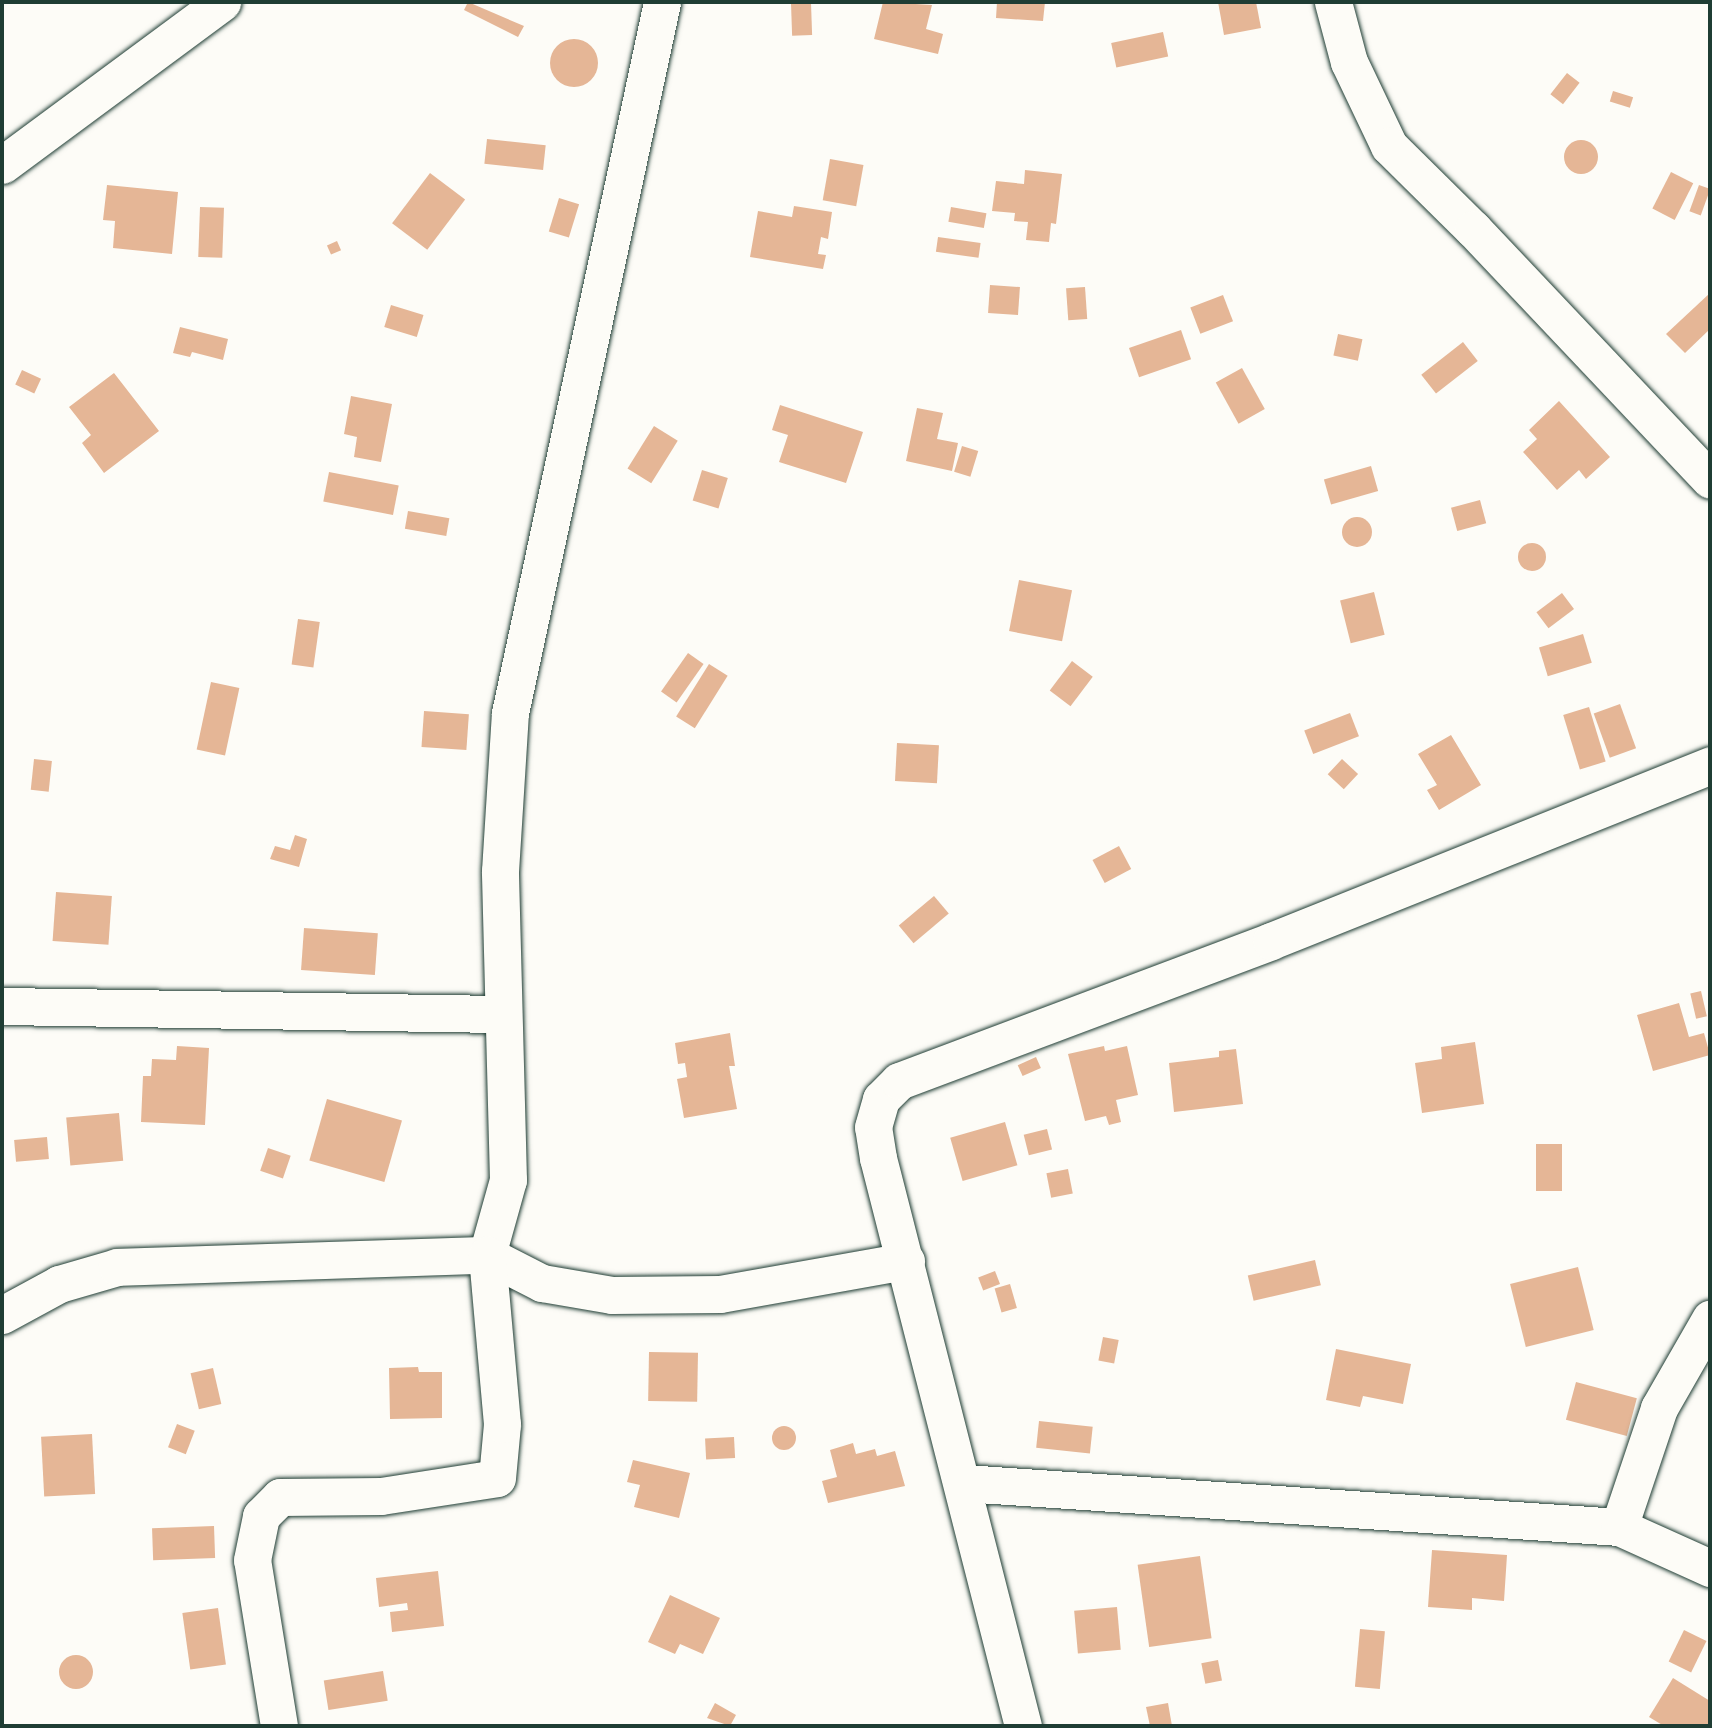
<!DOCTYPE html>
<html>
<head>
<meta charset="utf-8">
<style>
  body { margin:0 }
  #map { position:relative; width:1712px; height:1728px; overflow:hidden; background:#fdfcf7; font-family:Mali,sans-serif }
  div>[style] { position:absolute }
  .building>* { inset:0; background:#e5b696; transform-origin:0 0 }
  .round { border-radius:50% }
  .roads { filter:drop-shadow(0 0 2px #1f3d34) drop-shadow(0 0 2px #1f3d34) }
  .minor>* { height:37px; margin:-18.5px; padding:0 18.5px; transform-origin:18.5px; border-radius:18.5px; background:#fdfcf7 }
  span { translate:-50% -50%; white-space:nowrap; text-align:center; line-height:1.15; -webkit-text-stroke:6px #fdfcf7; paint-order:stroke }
  .frame { position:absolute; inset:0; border:4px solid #1f3d34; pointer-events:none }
</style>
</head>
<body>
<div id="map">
  <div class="building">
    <i style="clip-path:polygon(468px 2px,524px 26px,518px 37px,464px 10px)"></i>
    <i style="clip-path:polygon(883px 2px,932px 5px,926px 29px,943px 34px,938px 54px,874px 39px)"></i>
    <i style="clip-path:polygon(997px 2px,1045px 2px,1043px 21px,996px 18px)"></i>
    <i style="clip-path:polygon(1218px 2px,1256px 2px,1261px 28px,1224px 35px)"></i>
    <i style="left:811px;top:3px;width:32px;height:20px;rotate:88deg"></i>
    <i style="left:1163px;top:32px;width:25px;height:53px;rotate:78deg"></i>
    <i class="round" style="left:550px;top:39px;width:48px;height:48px"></i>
    <i style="left:1567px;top:73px;width:16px;height:27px;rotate:38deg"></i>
    <i style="left:1613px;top:91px;width:21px;height:11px;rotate:17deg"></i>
    <i style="left:487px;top:139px;width:59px;height:25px;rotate:6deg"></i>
    <i class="round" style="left:1564px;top:140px;width:34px;height:34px"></i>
    <i style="left:830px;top:159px;width:34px;height:42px;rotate:10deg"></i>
    <i style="clip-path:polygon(1025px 170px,1062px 174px,1056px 224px,1051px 223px,1049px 242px,1026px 240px,1028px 222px,1014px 221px,1015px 213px,992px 211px,996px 181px,1024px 184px)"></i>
    <i style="left:1671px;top:172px;width:25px;height:41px;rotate:27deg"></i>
    <i style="left:430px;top:173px;width:44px;height:63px;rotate:37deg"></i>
    <i style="clip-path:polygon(107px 185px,178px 192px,172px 254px,113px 248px,115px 221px,103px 220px)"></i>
    <i style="left:1699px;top:185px;width:12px;height:28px;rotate:20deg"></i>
    <i style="left:559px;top:198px;width:21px;height:35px;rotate:17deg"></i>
    <i style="clip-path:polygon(794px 206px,832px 212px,828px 239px,821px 237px,818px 254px,826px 255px,823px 269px,750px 257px,758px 211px,792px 217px)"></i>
    <i style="left:200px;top:207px;width:24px;height:50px;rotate:2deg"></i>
    <i style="left:951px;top:207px;width:36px;height:15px;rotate:10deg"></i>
    <i style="left:938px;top:237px;width:43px;height:15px;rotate:8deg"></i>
    <i style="left:337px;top:241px;width:10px;height:11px;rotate:66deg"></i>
    <i style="left:990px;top:285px;width:30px;height:28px;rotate:4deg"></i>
    <i style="left:1085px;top:287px;width:32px;height:19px;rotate:86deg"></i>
    <i style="clip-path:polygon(1710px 293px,1710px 329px,1685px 353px,1666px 334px)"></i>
    <i style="left:1223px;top:295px;width:28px;height:35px;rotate:69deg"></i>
    <i style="left:391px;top:305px;width:34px;height:23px;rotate:17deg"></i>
    <i style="clip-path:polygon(180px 327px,228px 339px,223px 360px,192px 352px,190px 357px,173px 353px)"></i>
    <i style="left:1181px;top:330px;width:31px;height:55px;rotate:71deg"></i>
    <i style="left:1338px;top:334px;width:25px;height:22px;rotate:12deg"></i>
    <i style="left:1463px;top:342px;width:24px;height:53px;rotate:52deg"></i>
    <i style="left:1242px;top:368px;width:47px;height:30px;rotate:61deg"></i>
    <i style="left:22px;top:370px;width:21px;height:16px;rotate:25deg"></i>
    <i style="clip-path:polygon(114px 373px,159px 431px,104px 473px,82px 443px,91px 435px,69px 407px)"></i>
    <i style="clip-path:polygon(351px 396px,392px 404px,381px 462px,354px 457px,357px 437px,344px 434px)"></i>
    <i style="clip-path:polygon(1559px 401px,1610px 457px,1586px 479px,1579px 470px,1557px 490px,1523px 452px,1537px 439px,1529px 430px)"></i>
    <i style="clip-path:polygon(780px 405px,863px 432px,846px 483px,779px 462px,788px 435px,772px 430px)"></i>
    <i style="clip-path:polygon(917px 408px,943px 413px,937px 439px,958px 443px,952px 471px,906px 461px)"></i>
    <i style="left:654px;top:426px;width:28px;height:50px;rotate:32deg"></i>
    <i style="left:962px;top:446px;width:17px;height:27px;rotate:17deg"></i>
    <i style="left:1371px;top:466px;width:26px;height:49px;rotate:74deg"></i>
    <i style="left:702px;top:470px;width:27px;height:32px;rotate:17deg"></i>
    <i style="left:329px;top:472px;width:71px;height:30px;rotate:11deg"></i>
    <i style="left:1480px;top:500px;width:24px;height:30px;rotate:75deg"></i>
    <i style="left:408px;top:511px;width:42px;height:18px;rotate:10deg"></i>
    <i class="round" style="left:1342px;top:517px;width:30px;height:30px"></i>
    <i class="round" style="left:1518px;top:543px;width:28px;height:28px"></i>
    <i style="left:1019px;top:580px;width:54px;height:52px;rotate:11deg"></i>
    <i style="left:1374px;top:592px;width:44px;height:35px;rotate:76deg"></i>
    <i style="left:1562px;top:593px;width:20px;height:32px;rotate:53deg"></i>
    <i style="left:298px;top:619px;width:22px;height:46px;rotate:8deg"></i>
    <i style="left:1583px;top:634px;width:30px;height:46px;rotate:73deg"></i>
    <i style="left:688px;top:653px;width:19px;height:47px;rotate:35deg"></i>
    <i style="left:1072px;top:661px;width:26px;height:37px;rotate:37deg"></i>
    <i style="left:709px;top:664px;width:22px;height:62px;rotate:32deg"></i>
    <i style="left:211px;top:682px;width:29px;height:69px;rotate:12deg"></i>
    <i style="left:1620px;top:704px;width:47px;height:28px;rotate:70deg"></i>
    <i style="left:1589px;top:707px;width:57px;height:27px;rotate:73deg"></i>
    <i style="left:424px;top:711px;width:45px;height:36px;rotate:4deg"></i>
    <i style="left:1350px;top:713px;width:25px;height:49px;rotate:69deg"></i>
    <i style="clip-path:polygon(1451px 735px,1481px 785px,1439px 810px,1427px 790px,1437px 785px,1418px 754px)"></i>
    <i style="left:897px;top:743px;width:42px;height:38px;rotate:3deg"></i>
    <i style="left:34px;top:759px;width:18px;height:31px;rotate:6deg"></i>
    <i style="left:1342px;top:759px;width:22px;height:21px;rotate:43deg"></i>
    <i style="clip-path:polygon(295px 835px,307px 839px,299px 867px,270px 859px,275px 846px,290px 850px)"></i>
    <i style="left:1119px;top:846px;width:26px;height:30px;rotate:62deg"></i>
    <i style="left:56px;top:892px;width:56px;height:49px;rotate:4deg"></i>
    <i style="left:934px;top:896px;width:23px;height:46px;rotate:50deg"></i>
    <i style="left:304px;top:928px;width:74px;height:42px;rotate:4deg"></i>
    <i style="left:1701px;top:991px;width:26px;height:11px;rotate:77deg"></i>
    <i style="clip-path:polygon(1679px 1003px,1689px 1037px,1704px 1033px,1710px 1055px,1653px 1071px,1637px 1015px)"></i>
    <i style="clip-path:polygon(730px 1033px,735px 1066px,729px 1066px,737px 1109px,684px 1118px,677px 1079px,687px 1077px,685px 1063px,678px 1064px,675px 1043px)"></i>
    <i style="clip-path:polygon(1475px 1042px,1484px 1104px,1422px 1113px,1415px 1063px,1442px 1059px,1441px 1047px)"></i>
    <i style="clip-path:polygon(177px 1046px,209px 1048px,205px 1125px,141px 1122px,143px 1076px,151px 1076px,152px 1059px,176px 1060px)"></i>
    <i style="clip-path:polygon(1104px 1046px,1105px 1051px,1127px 1046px,1138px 1095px,1116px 1100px,1121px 1122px,1109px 1125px,1106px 1116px,1085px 1121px,1068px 1054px)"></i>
    <i style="clip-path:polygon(1236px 1049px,1243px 1104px,1174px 1112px,1169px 1063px,1219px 1057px,1219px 1051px)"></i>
    <i style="left:1036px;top:1057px;width:12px;height:20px;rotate:66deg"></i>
    <i style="left:327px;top:1099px;width:78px;height:64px;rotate:16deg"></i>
    <i style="left:119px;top:1113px;width:48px;height:53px;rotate:85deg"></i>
    <i style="left:1005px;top:1122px;width:45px;height:57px;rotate:74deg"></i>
    <i style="left:1047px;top:1129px;width:21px;height:24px;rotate:76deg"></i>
    <i style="left:47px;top:1137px;width:22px;height:33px;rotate:85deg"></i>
    <i style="left:1536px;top:1144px;width:26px;height:47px"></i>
    <i style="left:268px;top:1148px;width:24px;height:24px;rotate:19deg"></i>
    <i style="left:1068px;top:1169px;width:25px;height:22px;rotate:79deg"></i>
    <i style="left:1315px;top:1260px;width:26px;height:69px;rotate:77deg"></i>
    <i style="left:1578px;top:1267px;width:65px;height:70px;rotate:76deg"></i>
    <i style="left:995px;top:1271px;width:14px;height:18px;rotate:69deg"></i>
    <i style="left:1010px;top:1284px;width:25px;height:16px;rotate:74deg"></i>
    <i style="left:1103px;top:1337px;width:16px;height:24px;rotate:11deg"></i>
    <i style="clip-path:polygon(1336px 1349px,1411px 1364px,1403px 1404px,1363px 1396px,1360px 1407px,1326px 1400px)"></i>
    <i style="left:649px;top:1352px;width:49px;height:49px;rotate:1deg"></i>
    <i style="clip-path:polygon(418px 1367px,419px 1372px,442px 1372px,442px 1418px,390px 1419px,389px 1368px)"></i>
    <i style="left:213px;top:1368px;width:37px;height:23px;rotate:77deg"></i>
    <i style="left:1576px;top:1382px;width:63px;height:39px;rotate:15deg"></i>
    <i style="left:1039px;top:1421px;width:54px;height:27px;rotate:6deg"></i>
    <i style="left:177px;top:1424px;width:19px;height:25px;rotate:21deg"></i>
    <i class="round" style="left:772px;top:1426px;width:24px;height:24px"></i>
    <i style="left:92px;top:1434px;width:60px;height:51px;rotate:87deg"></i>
    <i style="left:734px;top:1437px;width:21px;height:29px;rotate:87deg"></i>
    <i style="clip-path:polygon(853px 1443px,856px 1454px,875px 1449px,877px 1456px,895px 1451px,905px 1486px,828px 1503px,822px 1481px,837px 1477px,830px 1450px)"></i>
    <i style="clip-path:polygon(633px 1460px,690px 1473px,679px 1518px,634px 1507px,640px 1485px,627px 1482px)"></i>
    <i style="left:214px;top:1526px;width:32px;height:62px;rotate:88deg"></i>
    <i style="clip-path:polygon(1432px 1550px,1507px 1555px,1504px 1601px,1472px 1598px,1472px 1610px,1428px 1607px)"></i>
    <i style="left:1200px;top:1556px;width:83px;height:63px;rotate:82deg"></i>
    <i style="clip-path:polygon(438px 1571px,444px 1626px,392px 1632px,390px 1612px,408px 1610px,407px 1603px,379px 1607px,376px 1578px)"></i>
    <i style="clip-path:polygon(670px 1595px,720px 1618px,703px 1654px,680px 1644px,675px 1654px,648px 1642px)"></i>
    <i style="left:1117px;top:1607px;width:43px;height:43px;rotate:85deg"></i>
    <i style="left:218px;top:1608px;width:57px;height:36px;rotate:82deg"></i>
    <i style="left:1360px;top:1629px;width:25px;height:58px;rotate:5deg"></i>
    <i style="left:1684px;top:1630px;width:25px;height:35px;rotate:26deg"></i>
    <i class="round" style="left:59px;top:1655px;width:34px;height:34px"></i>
    <i style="left:1218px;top:1660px;width:21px;height:17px;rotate:79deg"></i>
    <i style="left:383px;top:1671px;width:30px;height:60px;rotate:81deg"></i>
    <i style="clip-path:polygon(1673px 1678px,1710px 1701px,1710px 1726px,1664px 1726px,1649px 1717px)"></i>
    <i style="clip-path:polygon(715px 1703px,736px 1715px,730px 1726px,707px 1718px)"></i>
    <i style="clip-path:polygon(1168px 1703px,1172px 1726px,1150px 1726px,1146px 1707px)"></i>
  </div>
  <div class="roads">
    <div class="minor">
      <i style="left:1333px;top:2px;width:62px;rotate:75.1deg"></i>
      <i style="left:1349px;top:62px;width:93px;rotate:64.5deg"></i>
      <i style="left:1389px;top:146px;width:118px;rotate:44.7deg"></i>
      <i style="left:1473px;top:229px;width:345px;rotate:46.6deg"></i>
      <i style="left:2px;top:165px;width:274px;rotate:-36.5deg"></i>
      <i style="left:2px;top:1006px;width:500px;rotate:0.92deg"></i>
      <i style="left:487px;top:1255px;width:62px;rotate:27deg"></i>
      <i style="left:542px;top:1283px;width:71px;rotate:9.7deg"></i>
      <i style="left:612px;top:1295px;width:108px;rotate:-0.5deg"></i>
      <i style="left:720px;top:1294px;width:189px;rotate:-10.1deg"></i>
      <i style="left:2px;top:1315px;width:65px;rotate:-28.5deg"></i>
      <i style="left:59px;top:1284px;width:60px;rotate:-16.3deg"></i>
      <i style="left:117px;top:1267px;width:370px;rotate:-1.9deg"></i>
      <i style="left:487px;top:1255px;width:78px;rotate:-74.4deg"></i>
      <i style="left:508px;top:1180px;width:309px;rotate:-91.5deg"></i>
      <i style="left:500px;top:871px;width:158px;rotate:-86.4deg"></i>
      <i style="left:510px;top:713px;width:727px;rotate:-77.93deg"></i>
      <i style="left:964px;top:1483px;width:656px;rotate:3.84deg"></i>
      <i style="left:1619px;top:1527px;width:100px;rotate:24.3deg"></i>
      <i style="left:1619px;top:1527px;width:126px;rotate:-71.4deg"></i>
      <i style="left:1659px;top:1408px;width:103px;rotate:-60.2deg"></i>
      <i style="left:279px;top:1726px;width:168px;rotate:-99.2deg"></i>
      <i style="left:252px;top:1560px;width:45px;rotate:-78.4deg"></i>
      <i style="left:261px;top:1516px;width:27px;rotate:-45deg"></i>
      <i style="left:280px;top:1497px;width:101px;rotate:-0.6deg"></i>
      <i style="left:381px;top:1496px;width:117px;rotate:-8.8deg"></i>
      <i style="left:497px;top:1478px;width:54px;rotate:-84.7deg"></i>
      <i style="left:502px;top:1424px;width:170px;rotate:-95.1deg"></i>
      <i style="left:1023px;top:1726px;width:586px;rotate:-104.32deg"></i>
      <i style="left:878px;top:1158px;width:31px;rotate:-99deg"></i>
      <i style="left:873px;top:1127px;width:29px;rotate:-74deg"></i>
      <i style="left:881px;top:1099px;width:25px;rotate:-45deg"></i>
      <i style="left:899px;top:1081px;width:397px;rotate:-20.6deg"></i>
      <i style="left:1271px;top:941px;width:473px;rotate:-21.8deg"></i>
    </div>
  </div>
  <div class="frame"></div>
</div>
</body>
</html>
